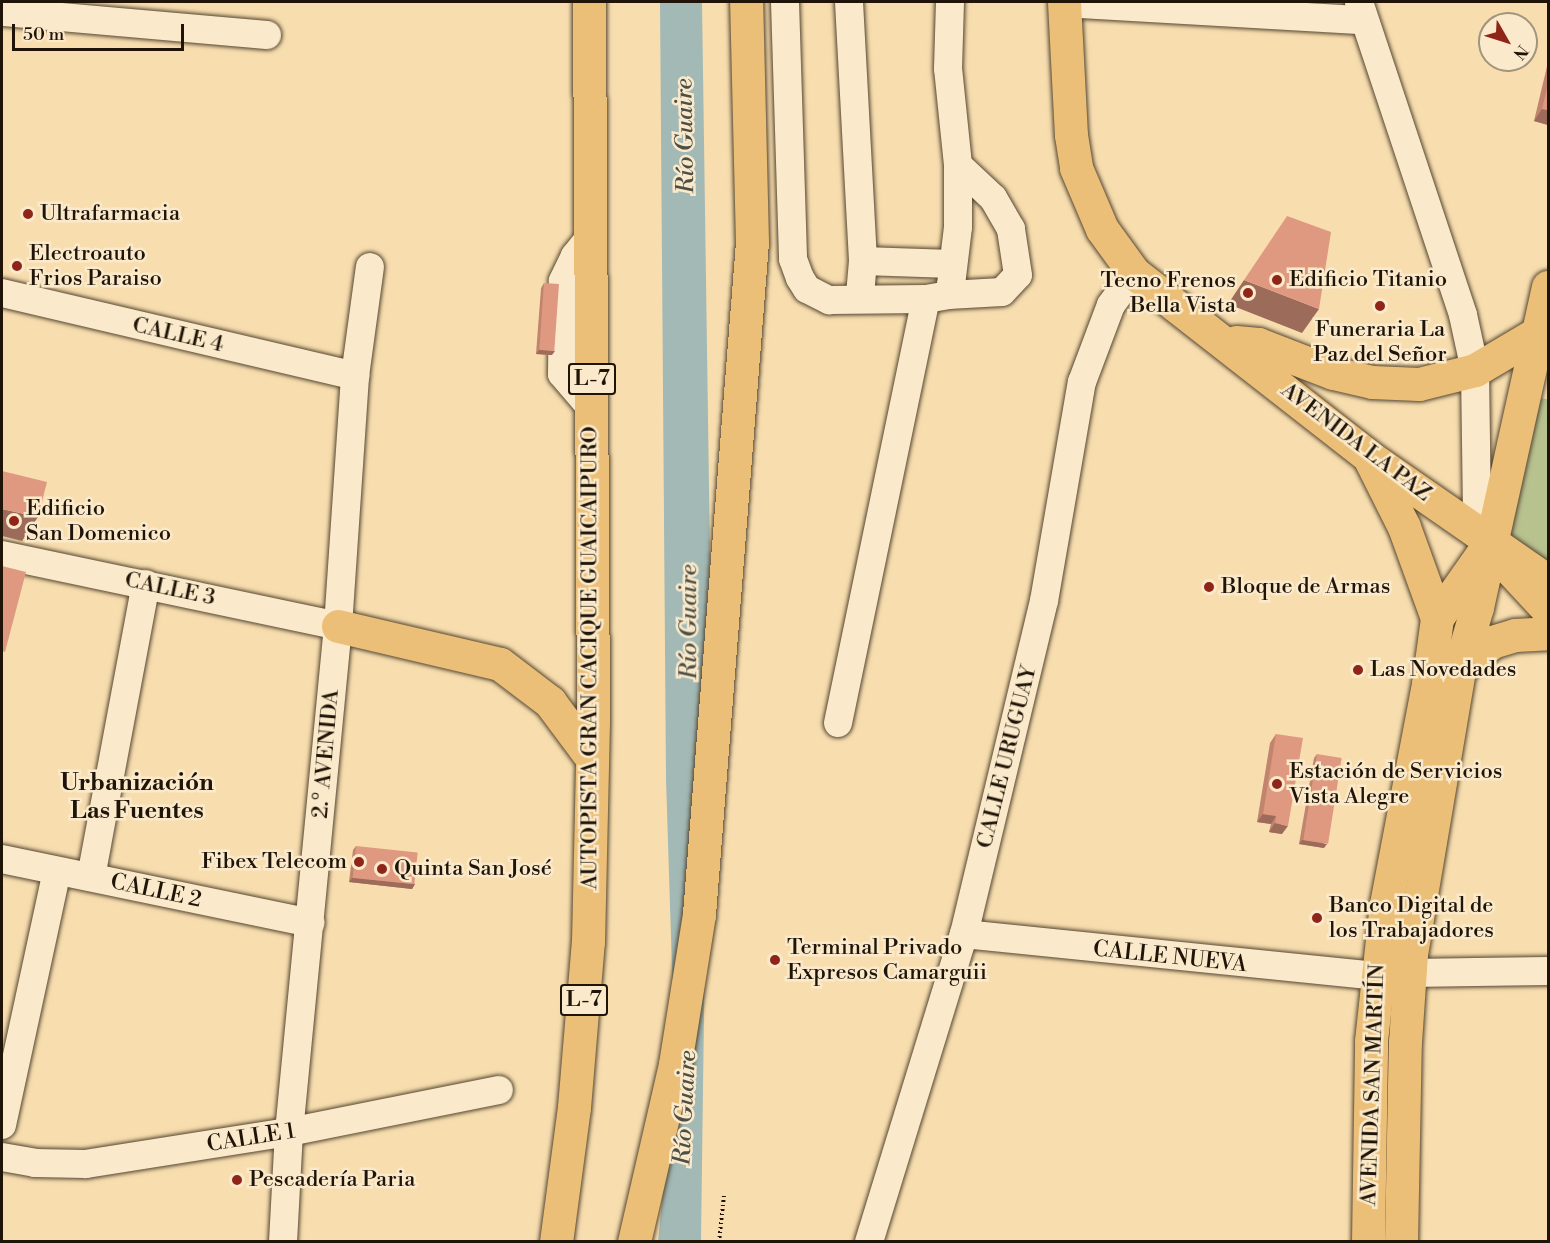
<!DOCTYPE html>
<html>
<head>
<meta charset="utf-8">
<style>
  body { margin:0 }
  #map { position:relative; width:1550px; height:1243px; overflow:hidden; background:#f8deaf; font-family:"Libre Bodoni",serif }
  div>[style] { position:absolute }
  .green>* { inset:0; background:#b8c28f }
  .water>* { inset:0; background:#a2b9b6 }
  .path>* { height:4px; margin-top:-2px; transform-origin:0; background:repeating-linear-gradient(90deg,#1f1407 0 1.5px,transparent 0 4.5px) }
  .roads { filter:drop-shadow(0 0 2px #554631) drop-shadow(0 0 2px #554631) }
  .minor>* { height:28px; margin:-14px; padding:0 14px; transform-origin:14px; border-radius:14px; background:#faeacb }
  .major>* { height:33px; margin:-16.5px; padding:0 16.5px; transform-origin:16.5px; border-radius:16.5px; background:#ecbf78 }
  .highway>* { height:33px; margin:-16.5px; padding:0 16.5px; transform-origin:16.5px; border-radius:16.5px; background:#ecbf78 }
  .wall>* { inset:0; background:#c1846f }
  .shaded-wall>* { inset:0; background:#9d6b5a }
  .building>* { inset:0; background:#e09981; transform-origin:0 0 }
  .dots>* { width:16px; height:16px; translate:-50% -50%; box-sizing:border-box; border:3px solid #faeacb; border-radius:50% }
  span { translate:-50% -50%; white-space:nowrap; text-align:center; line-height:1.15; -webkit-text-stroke:5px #faeacb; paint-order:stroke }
  .shield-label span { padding:2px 4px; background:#faeacb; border:2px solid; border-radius:4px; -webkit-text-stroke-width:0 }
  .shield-label { font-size:21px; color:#1f1407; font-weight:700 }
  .poi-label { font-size:22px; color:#1f1407 }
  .left { translate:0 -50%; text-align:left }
  .right { translate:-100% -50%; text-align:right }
  .street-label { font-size:22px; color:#1f1407 }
  .water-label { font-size:24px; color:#4d4e44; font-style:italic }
  .neighbourhood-label { font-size:24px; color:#1f1407; font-weight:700 }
  .frame { position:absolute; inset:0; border:3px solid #1f1407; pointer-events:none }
  .north { position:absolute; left:1478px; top:12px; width:60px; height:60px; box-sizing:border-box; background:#faeacb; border:2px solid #a2947d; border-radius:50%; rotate:129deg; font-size:16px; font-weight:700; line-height:24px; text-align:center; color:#1f1407 }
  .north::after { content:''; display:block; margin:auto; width:21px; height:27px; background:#8f2418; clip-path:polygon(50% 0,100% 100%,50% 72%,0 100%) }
  .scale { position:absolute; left:12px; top:24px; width:172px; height:27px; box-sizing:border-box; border:3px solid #1f1407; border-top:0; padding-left:8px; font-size:18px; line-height:21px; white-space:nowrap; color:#1f1407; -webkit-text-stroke:4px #faeacb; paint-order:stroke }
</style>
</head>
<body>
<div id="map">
  <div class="green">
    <i style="clip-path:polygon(1510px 396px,1548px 399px,1548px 575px,1486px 523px)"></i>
  </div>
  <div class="water">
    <i style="clip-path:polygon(660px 2px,702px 2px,710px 557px,701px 1241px,658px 1242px,675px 1064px,666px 779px)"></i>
  </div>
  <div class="path">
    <i style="left:719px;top:1242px;width:47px;rotate:-83.9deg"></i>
  </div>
  <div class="roads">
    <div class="minor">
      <i style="left:785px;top:2px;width:257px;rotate:88.2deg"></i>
      <i style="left:793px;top:259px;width:20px;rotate:70deg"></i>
      <i style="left:800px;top:278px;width:13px;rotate:58deg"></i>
      <i style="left:807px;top:289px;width:25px;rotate:27deg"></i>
      <i style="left:829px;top:300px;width:97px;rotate:-0.6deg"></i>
      <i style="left:849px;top:2px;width:259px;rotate:86.9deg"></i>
      <i style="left:863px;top:261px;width:38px;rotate:95deg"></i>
      <i style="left:1359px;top:2px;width:330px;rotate:71.6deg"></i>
      <i style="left:1463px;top:315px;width:56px;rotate:77.7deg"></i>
      <i style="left:1475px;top:370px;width:139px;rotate:89.2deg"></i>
      <i style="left:1477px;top:509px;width:35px;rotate:68deg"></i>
      <i style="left:1064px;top:3px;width:298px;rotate:3.3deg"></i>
      <i style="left:4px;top:12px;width:264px;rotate:5deg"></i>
      <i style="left:591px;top:236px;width:26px;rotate:129deg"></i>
      <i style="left:575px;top:256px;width:28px;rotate:116deg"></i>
      <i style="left:563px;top:281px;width:93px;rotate:90.6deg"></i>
      <i style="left:562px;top:374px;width:46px;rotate:49.4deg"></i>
      <i style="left:863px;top:261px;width:89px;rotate:1.9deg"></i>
      <i style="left:2px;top:293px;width:363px;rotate:13.2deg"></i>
      <i style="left:948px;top:295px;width:54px;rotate:-3.2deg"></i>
      <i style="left:1002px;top:292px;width:23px;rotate:-47deg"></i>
      <i style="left:1018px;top:275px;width:47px;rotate:-98.7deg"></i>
      <i style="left:1011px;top:229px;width:36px;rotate:-120deg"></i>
      <i style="left:993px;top:198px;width:48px;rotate:-136.7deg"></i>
      <i style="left:2px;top:555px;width:343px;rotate:11.9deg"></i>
      <i style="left:838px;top:723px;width:433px;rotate:-78.3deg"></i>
      <i style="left:926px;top:299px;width:22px;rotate:-10deg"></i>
      <i style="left:948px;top:295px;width:10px;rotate:-73deg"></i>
      <i style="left:951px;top:285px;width:58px;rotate:-83.1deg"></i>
      <i style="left:958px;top:227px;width:62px;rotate:-90deg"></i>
      <i style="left:958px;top:165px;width:97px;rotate:-95.9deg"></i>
      <i style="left:948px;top:69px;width:67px;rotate:-88.3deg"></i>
      <i style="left:2px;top:859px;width:315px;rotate:11.7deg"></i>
      <i style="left:91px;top:877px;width:298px;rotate:-79.4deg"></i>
      <i style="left:964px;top:934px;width:414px;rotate:5.8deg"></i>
      <i style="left:1409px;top:973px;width:139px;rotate:-0.8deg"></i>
      <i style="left:2px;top:1125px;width:260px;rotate:-77.8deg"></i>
      <i style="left:2px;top:1157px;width:34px;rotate:10deg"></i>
      <i style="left:35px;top:1163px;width:51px;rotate:1.1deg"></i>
      <i style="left:86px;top:1164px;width:206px;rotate:-9deg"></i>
      <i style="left:289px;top:1132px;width:214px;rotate:-11.3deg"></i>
      <i style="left:283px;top:1242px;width:110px;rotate:-86.9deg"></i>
      <i style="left:289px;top:1132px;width:508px;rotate:-84.47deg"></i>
      <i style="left:338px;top:626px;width:251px;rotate:-86.1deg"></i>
      <i style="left:355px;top:376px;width:110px;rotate:-82.2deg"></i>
      <i style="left:869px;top:1242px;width:322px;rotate:-72.9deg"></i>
      <i style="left:964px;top:934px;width:342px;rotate:-76.5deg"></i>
      <i style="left:1044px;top:601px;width:222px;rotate:-80.2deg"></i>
      <i style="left:1082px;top:382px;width:82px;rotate:-69.4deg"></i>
      <i style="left:1111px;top:305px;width:39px;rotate:-54deg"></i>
    </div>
    <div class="major">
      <i style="left:1064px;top:2px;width:133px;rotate:87deg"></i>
      <i style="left:1071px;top:135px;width:33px;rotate:81deg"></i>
      <i style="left:1076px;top:168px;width:66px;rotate:66.9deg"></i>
      <i style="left:1102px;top:229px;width:54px;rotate:54deg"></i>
      <i style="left:1134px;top:273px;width:297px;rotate:38deg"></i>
      <i style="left:1368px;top:456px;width:219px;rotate:34.8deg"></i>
      <i style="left:1236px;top:342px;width:22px;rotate:5deg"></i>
      <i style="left:1258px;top:344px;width:80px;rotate:21.1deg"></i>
      <i style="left:1333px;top:373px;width:40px;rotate:13deg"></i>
      <i style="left:1372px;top:382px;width:47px;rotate:2.4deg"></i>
      <i style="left:1419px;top:384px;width:58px;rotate:-14deg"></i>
      <i style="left:1475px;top:370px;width:74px;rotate:-30.7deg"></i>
      <i style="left:1369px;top:457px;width:78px;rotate:63.4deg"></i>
      <i style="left:1404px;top:527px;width:97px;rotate:70.1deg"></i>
      <i style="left:1511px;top:570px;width:54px;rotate:47.2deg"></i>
      <i style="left:1459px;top:669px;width:43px;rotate:-39.3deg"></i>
      <i style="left:1492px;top:642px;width:24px;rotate:-17deg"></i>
      <i style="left:1515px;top:635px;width:33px;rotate:-3deg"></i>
      <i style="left:1368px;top:1242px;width:201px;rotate:-89.1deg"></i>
      <i style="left:1371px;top:1041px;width:138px;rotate:-83.8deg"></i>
      <i style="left:1386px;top:904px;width:224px;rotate:-79.2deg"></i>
      <i style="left:1428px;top:684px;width:67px;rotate:-82.2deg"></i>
      <i style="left:1437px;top:618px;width:78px;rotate:-54.9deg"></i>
      <i style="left:1401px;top:1242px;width:200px;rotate:-88.9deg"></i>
      <i style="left:1405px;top:1042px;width:88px;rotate:-86.1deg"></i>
      <i style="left:1411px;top:954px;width:289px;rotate:-80.4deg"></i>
      <i style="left:1459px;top:669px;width:65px;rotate:-73.8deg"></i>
      <i style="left:1477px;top:607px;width:328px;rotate:-77.5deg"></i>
    </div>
    <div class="highway">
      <i style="left:338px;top:626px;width:166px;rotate:13.2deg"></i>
      <i style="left:500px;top:664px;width:63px;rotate:37.2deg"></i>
      <i style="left:550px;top:702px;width:69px;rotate:53.3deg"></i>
      <i style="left:556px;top:1242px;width:136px;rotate:-82.4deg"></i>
      <i style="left:574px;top:1107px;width:166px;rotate:-85.2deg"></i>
      <i style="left:588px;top:942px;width:221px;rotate:-88.7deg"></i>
      <i style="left:593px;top:721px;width:719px;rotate:-90.32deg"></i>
      <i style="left:634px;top:1242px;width:183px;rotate:-77deg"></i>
      <i style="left:675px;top:1064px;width:152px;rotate:-80.9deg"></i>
      <i style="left:699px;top:914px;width:674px;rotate:-85.49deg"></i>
      <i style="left:752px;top:242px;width:240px;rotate:-91.4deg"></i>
    </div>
  </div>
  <div class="wall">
    <i style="clip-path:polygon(1548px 62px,1548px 125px,1534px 121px)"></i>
    <i style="clip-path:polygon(544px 283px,552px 355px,536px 354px,541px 288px)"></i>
    <i style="clip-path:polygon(1276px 734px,1282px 834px,1269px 832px,1271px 824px,1257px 822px,1270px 743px)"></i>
    <i style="clip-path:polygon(1317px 754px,1324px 848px,1299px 844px,1314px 758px)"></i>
    <i style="clip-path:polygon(356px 846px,415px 884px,412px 889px,349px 882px,353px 850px)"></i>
  </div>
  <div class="shaded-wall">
    <i style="clip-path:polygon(1542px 109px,1548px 110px,1548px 125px,1534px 121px)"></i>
    <i style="clip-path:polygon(1244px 280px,1319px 309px,1302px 333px,1228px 304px)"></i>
    <i style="clip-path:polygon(539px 350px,555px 351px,552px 355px,536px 354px)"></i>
    <i style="clip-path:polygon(2px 509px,38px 517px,22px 541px,2px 536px)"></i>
    <i style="clip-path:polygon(1263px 814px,1276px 816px,1271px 824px,1257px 822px)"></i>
    <i style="clip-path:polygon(1275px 823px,1288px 826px,1282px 834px,1269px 832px)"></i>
    <i style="clip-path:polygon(1302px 840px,1327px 844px,1324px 848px,1299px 844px)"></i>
    <i style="clip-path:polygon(352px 878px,415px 884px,412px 889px,349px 882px)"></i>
  </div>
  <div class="building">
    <i style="clip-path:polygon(1548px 84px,1548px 110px,1542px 109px)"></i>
    <i style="clip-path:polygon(1287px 216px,1331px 232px,1319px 309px,1244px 280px)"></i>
    <i style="left:544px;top:283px;width:15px;height:67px;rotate:4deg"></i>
    <i style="clip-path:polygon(2px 471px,47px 482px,38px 517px,2px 509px)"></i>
    <i style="clip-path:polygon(2px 566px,26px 572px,5px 652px,2px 651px)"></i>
    <i style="clip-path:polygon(1276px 734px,1303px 738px,1288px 826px,1275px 823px,1276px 816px,1263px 814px)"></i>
    <i style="left:1317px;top:754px;width:25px;height:87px;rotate:9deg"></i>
    <i style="left:356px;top:846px;width:62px;height:32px;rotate:6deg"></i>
  </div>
  <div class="dots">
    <i style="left:28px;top:214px;background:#8f2418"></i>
    <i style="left:17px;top:266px;background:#8f2418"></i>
    <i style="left:1277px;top:280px;background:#8f2418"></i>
    <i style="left:1248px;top:293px;background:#8f2418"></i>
    <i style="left:1380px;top:306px;background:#8f2418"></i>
    <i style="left:14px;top:521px;background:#8f2418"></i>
    <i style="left:1209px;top:587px;background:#8f2418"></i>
    <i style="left:1358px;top:670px;background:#8f2418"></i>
    <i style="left:1277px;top:784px;background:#8f2418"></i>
    <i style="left:359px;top:862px;background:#8f2418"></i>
    <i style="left:382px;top:869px;background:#8f2418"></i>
    <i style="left:1317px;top:918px;background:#8f2418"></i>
    <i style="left:775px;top:960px;background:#8f2418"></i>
    <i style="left:237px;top:1180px;background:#8f2418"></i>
  </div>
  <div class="shield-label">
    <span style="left:592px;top:379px">L-7</span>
    <span style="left:584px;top:1000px">L-7</span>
  </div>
  <div class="poi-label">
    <span class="left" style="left:40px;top:214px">Ultrafarmacia</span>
    <span class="left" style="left:29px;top:266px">Electroauto<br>Frios Paraiso</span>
    <span class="right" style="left:1236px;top:293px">Tecno Frenos<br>Bella Vista</span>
    <span class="left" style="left:1289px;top:280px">Edificio Titanio</span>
    <span style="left:1380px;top:342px">Funeraria La<br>Paz del Señor</span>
    <span class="left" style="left:26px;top:521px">Edificio<br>San Domenico</span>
    <span class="left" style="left:1221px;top:587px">Bloque de Armas</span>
    <span class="left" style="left:1370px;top:670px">Las Novedades</span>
    <span class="left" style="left:1289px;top:784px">Estación de Servicios<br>Vista Alegre</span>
    <span class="right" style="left:347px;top:862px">Fibex Telecom</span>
    <span class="left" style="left:394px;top:869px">Quinta San José</span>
    <span class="left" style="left:1329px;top:918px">Banco Digital de<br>los Trabajadores</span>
    <span class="left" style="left:787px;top:960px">Terminal Privado<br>Expresos Camarguii</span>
    <span class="left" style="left:249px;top:1180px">Pescadería Paria</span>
  </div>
  <div class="street-label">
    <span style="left:178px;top:335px;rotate:13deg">CALLE 4</span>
    <span style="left:1356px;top:442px;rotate:37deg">AVENIDA LA PAZ</span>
    <span style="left:170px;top:589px;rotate:12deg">CALLE 3</span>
    <span style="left:590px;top:658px;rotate:-90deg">AUTOPISTA GRAN CACIQUE GUAICAIPURO</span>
    <span style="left:326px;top:754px;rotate:-85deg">2.° AVENIDA</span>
    <span style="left:1007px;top:757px;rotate:-76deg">CALLE URUGUAY</span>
    <span style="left:156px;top:891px;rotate:12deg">CALLE 2</span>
    <span style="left:1170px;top:957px;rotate:6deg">CALLE NUEVA</span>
    <span style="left:1373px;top:1085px;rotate:-88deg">AVENIDA SAN MARTÍN</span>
    <span style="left:251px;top:1138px;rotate:-9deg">CALLE 1</span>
  </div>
  <div class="water-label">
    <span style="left:686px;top:136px;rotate:-91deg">Río Guaire</span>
    <span style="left:690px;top:622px;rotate:-90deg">Río Guaire</span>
    <span style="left:686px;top:1108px;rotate:-87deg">Río Guaire</span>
  </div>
  <div class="neighbourhood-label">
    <span style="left:137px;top:798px">Urbanización<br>Las Fuentes</span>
  </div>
  <div class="frame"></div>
  <div class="north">N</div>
  <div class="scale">50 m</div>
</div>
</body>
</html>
